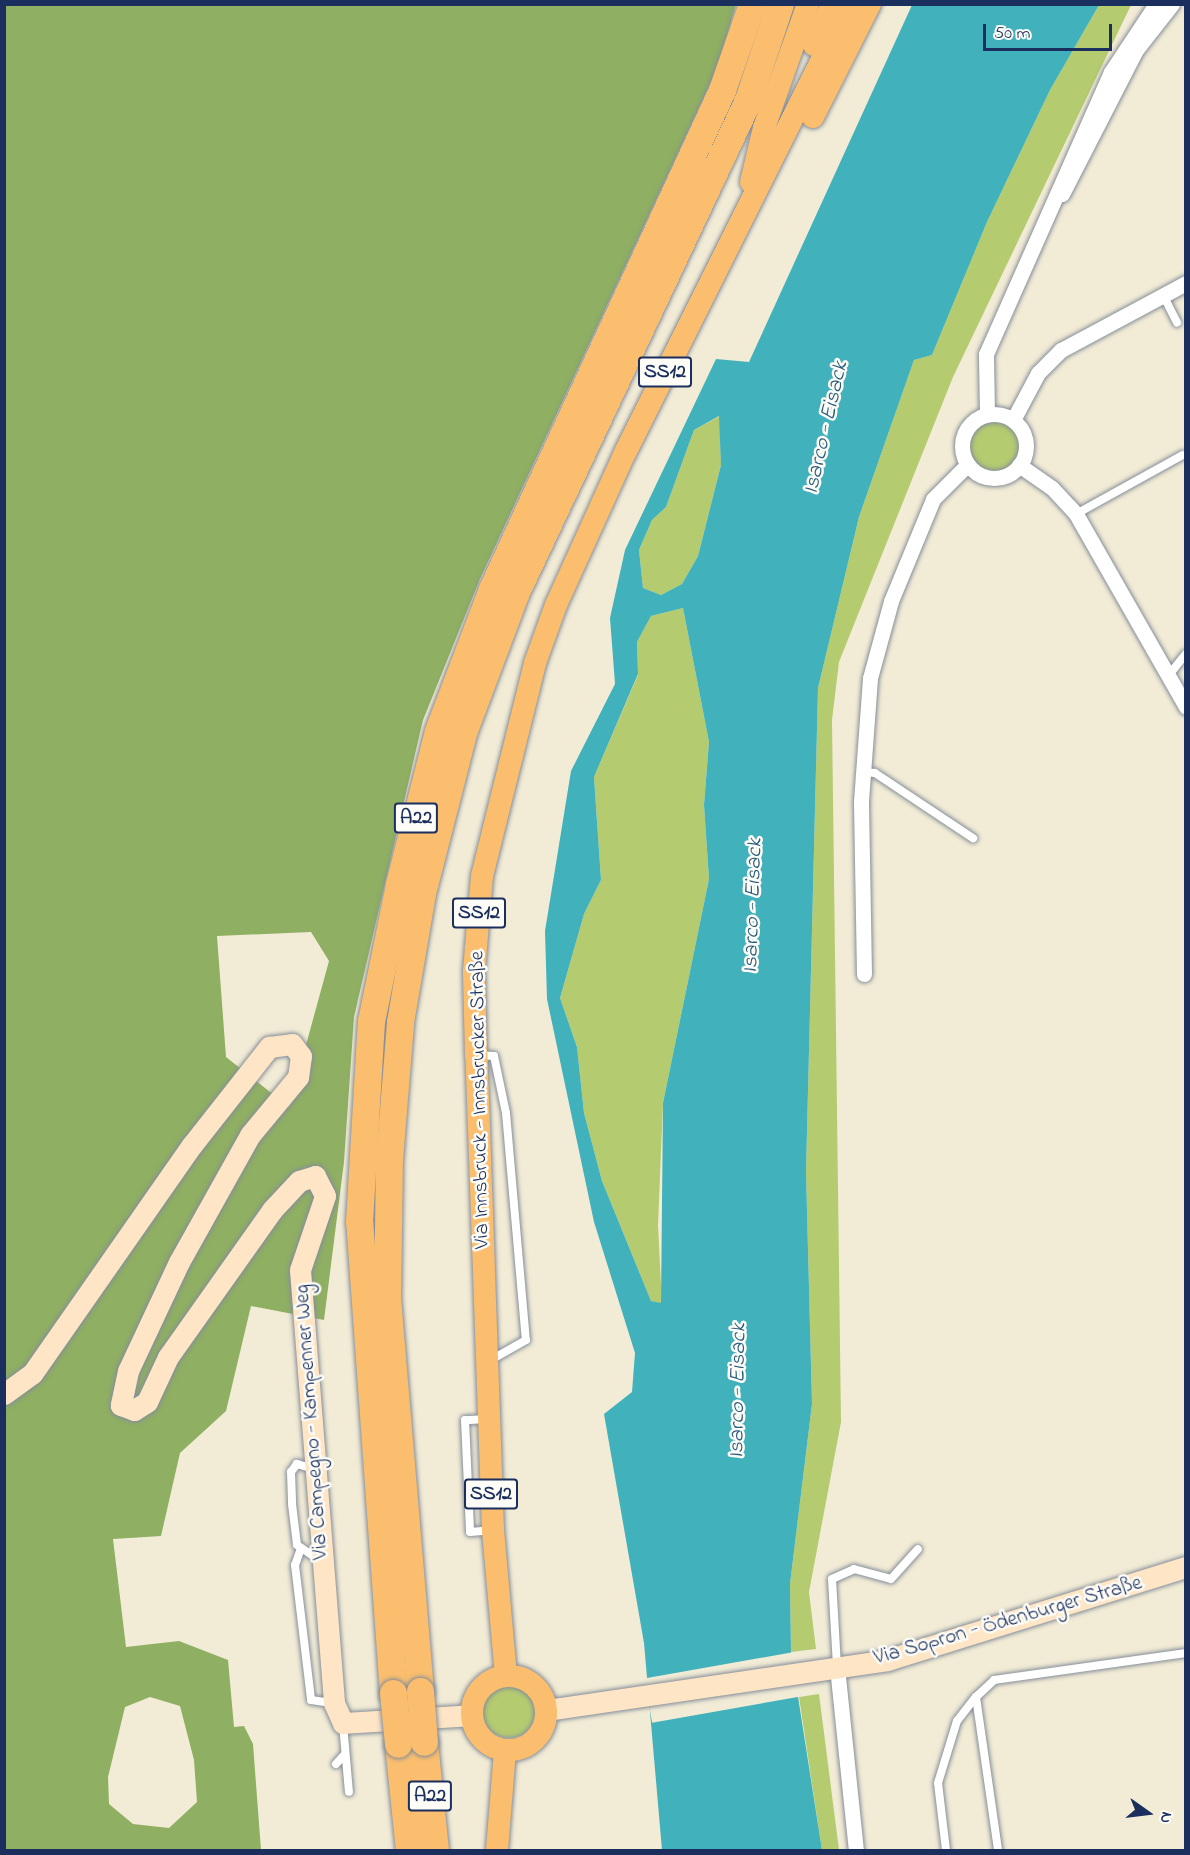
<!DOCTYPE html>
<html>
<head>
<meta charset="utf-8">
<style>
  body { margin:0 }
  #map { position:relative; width:1190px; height:1855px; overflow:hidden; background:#f2ecd6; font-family:"Indie Flower",sans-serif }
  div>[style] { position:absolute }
  .green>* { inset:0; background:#b4cb70 }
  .round { border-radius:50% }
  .forest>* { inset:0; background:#8faf62 }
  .water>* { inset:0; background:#41b1bb }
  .pier>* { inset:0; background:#f2ecd6; transform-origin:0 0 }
  .roads { filter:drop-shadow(0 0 2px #868e9a) drop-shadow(0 0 2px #868e9a) }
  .lane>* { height:8px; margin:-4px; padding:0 4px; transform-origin:4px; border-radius:4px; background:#fff }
  .street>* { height:15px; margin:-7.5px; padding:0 7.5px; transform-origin:7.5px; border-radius:7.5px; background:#fff }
  .street>.ring { margin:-7.5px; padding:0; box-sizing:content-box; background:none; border:15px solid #fff; border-radius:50% }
  .secondary>* { height:21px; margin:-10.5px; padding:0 10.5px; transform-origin:10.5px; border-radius:10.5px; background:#fde5c5 }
  .primary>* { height:22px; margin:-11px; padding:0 11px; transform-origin:11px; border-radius:11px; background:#fbbe6e }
  .primary>.ring { margin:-11px; padding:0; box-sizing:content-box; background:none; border:22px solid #fbbe6e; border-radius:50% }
  .highway>* { height:27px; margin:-13.5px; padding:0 13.5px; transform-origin:13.5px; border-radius:13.5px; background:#fbbe6e }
  .bridges { filter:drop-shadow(0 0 2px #868e9a) drop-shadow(0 0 2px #868e9a) }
  .highway-bridge>* { height:27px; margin:-13.5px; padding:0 13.5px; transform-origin:13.5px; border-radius:13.5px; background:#fbbe6e }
  span { translate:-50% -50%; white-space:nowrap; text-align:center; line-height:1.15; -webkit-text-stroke:5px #fdfcf7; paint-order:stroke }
  .shield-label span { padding:2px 4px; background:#fdfcf7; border:2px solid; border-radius:4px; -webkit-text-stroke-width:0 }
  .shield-label { font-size:20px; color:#1b2f5e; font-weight:700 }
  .street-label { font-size:21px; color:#1b2f5e }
  .water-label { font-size:22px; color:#285c7f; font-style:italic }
  .frame { position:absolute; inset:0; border:6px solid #1b2f5e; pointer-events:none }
  .north { position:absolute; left:1118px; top:1783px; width:60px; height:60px; -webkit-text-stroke:4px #fdfcf7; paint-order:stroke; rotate:104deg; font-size:16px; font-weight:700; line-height:24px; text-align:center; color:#1b2f5e }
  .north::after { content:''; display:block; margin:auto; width:21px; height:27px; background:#1b2f5e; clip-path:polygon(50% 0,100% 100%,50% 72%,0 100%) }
  .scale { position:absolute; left:983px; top:24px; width:129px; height:27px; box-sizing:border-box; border:3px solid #1b2f5e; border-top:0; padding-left:8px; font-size:18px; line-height:21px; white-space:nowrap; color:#1b2f5e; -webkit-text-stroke:4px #fdfcf7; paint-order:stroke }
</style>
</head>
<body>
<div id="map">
  <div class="green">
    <i style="clip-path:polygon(1099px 5px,1131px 5px,953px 377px,839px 662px,832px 720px,841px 1422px,809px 1592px,816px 1649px,791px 1652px,790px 1584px,812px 1404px,806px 1172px,818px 688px,859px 517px,914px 360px,932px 355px,987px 222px,1050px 90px)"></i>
    <i style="clip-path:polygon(720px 416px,721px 465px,698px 556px,682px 584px,661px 595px,643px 588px,639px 550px,652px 520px,666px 507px,694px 430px)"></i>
    <i class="round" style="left:968px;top:420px;width:52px;height:52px"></i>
    <i style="clip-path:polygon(683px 608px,709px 742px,704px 805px,709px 879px,663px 1103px,658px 1225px,662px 1304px,651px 1301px,602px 1181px,584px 1113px,577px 1047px,560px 998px,584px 914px,601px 880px,594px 777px,638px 675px,637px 642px,651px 616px)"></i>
    <i class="round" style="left:483px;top:1686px;width:52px;height:52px"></i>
    <i style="clip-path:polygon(819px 1694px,839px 1850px,822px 1850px,799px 1697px)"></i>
  </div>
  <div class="forest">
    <i style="clip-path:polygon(evenodd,5px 5px,736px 5px,717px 69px,480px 579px,423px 720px,354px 1017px,344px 1162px,324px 1320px,251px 1306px,226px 1411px,180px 1453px,161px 1536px,113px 1539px,126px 1647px,179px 1641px,228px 1660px,234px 1727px,244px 1726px,253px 1744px,261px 1850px,5px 1850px,5px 5px,311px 932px,329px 961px,289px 1107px,226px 1057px,217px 936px,311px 932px,5px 5px,150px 1697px,180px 1706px,194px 1760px,197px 1802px,169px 1828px,133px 1824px,109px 1804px,108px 1777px,125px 1707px,150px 1697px)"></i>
  </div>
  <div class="water">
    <i style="clip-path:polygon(evenodd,912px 5px,1099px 5px,1050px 90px,987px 222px,932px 355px,914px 360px,859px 517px,818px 688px,806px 1172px,812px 1404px,790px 1584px,791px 1652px,822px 1850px,662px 1850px,644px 1643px,604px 1414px,632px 1392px,635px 1353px,594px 1222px,547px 999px,545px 931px,571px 771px,615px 684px,610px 618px,625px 550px,716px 359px,749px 362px,912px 5px,719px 416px,721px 465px,698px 556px,682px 584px,661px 595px,643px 588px,639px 550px,652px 520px,666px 507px,694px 430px,719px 416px,912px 5px,683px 608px,709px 742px,704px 805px,709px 879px,663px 1103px,661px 1303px,651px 1301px,602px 1181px,584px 1113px,577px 1047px,560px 998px,584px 914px,601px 880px,594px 777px,638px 674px,637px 642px,651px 616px,683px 608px)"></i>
  </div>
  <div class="pier">
    <i style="left:794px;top:1652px;width:45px;height:152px;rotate:80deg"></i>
  </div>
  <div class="roads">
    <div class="lane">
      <i style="left:1163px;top:295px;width:31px;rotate:63deg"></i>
      <i style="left:1076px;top:514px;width:122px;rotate:-28.9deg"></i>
      <i style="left:1168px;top:676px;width:28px;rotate:-51deg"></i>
      <i style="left:863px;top:772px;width:12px;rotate:5deg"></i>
      <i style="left:875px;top:773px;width:118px;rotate:33.6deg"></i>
      <i style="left:477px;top:1055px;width:17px;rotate:3deg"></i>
      <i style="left:494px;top:1056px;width:58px;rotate:78.1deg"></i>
      <i style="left:506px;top:1113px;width:228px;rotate:85deg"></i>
      <i style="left:526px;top:1340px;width:43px;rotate:150.4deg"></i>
      <i style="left:487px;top:1419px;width:22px;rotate:177deg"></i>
      <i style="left:465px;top:1420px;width:112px;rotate:87.4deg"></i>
      <i style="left:470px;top:1532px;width:21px;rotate:-5deg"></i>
      <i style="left:311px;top:1468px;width:15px;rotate:-164deg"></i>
      <i style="left:297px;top:1464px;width:10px;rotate:127deg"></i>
      <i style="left:291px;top:1472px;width:32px;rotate:88deg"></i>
      <i style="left:292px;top:1504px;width:41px;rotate:83deg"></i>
      <i style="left:297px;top:1545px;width:27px;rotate:34deg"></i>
      <i style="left:301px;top:1548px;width:18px;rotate:109deg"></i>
      <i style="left:295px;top:1565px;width:136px;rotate:83.2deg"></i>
      <i style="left:311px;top:1700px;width:21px;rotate:8deg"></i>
      <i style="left:837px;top:1666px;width:87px;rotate:-93.3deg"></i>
      <i style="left:832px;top:1579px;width:24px;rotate:-24deg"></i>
      <i style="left:854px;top:1569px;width:38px;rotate:15deg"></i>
      <i style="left:891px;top:1579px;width:40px;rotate:-48deg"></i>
      <i style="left:976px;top:1697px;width:25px;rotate:-43deg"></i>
      <i style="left:994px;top:1680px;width:194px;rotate:-8deg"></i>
      <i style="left:343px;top:1724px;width:68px;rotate:85deg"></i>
      <i style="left:336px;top:1764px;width:13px;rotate:-48deg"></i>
      <i style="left:946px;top:1850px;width:67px;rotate:-96.8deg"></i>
      <i style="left:938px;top:1783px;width:65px;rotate:-73deg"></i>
      <i style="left:957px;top:1721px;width:31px;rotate:-52deg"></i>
      <i style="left:976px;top:1697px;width:155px;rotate:81.8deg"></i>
    </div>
    <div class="street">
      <i style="left:1062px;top:194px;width:162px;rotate:-62.8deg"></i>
      <i style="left:1136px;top:50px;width:58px;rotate:-52deg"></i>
      <i style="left:987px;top:414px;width:60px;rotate:-91deg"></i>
      <i style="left:986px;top:354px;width:308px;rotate:-66.1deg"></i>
      <i style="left:1111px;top:72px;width:82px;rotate:-56.5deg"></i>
      <i class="ring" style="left:962px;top:414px;width:49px;height:49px"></i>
      <i style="left:1013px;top:420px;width:53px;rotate:-62deg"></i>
      <i style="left:1038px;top:373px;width:33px;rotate:-45deg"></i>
      <i style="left:1061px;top:350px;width:142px;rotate:-28.2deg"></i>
      <i style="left:1019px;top:465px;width:40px;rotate:34.9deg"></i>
      <i style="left:1052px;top:488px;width:35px;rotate:47deg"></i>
      <i style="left:1076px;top:514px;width:222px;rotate:60.3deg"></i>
      <i style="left:864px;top:974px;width:173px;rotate:-91deg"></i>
      <i style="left:861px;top:801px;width:123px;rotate:-85.8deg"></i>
      <i style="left:870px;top:678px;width:80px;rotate:-74.7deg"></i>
      <i style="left:891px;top:601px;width:110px;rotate:-67.6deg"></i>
      <i style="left:933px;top:499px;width:49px;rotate:-45deg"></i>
      <i style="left:837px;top:1667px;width:184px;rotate:84.1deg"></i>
    </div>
    <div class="secondary">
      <i style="left:4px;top:1394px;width:34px;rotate:-36deg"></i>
      <i style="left:32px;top:1374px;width:279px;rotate:-55.1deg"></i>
      <i style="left:192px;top:1145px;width:125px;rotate:-51.8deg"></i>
      <i style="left:269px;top:1047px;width:23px;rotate:-7deg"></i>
      <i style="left:292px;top:1044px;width:15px;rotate:53deg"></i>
      <i style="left:301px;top:1056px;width:21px;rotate:98deg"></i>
      <i style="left:298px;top:1077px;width:75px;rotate:129.6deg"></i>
      <i style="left:250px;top:1135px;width:145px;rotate:119.2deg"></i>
      <i style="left:179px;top:1262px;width:120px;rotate:115.1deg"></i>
      <i style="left:128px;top:1371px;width:35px;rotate:102deg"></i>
      <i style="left:121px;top:1405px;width:14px;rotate:21deg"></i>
      <i style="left:134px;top:1410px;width:15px;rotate:-32deg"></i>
      <i style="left:147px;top:1402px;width:50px;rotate:-65deg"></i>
      <i style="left:168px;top:1357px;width:180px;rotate:-54.7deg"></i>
      <i style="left:272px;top:1210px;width:40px;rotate:-47deg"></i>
      <i style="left:299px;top:1181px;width:17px;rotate:-17deg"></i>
      <i style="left:315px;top:1176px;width:22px;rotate:63deg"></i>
      <i style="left:325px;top:1196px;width:78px;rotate:108.7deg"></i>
      <i style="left:300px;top:1270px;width:434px;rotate:85.5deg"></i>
      <i style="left:334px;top:1703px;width:22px;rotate:66deg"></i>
      <i style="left:343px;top:1723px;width:129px;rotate:-3.5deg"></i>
      <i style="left:546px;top:1710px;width:345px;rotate:-8.3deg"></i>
      <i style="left:887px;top:1660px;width:313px;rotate:-17.3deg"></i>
    </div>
    <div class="primary">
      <i style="left:814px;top:45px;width:45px;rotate:-66.3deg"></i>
      <i style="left:813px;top:117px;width:127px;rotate:-63.2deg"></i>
      <i style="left:751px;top:182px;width:56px;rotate:-76.5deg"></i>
      <i style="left:764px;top:128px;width:132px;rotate:-70.5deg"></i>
      <i style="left:506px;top:1676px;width:147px;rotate:-95.1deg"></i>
      <i style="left:493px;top:1530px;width:475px;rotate:-92deg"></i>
      <i style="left:476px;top:1055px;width:84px;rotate:-91.4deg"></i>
      <i style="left:474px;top:971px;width:95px;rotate:-85.2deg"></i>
      <i style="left:482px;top:876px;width:219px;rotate:-76deg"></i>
      <i style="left:535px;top:663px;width:62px;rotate:-70.1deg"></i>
      <i style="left:556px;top:605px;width:169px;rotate:-65.6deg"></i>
      <i style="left:626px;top:451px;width:500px;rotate:-63.4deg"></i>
      <i class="ring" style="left:472px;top:1676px;width:52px;height:52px"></i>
      <i style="left:497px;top:1850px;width:99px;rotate:-85.4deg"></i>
    </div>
    <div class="highway">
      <i style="left:420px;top:1691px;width:391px;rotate:-94.8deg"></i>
      <i style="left:387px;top:1301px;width:141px;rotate:-89.2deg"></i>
      <i style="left:389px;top:1160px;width:138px;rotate:-85.4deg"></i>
      <i style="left:400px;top:1022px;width:131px;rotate:-80.3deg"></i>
      <i style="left:422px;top:893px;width:168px;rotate:-75.6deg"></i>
      <i style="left:464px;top:730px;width:145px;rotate:-69.4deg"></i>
      <i style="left:515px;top:594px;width:546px;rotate:-64.75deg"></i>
      <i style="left:748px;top:100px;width:101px;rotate:-71.6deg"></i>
      <i style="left:393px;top:1693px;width:472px;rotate:-94.1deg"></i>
      <i style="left:359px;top:1222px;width:201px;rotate:-86.6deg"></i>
      <i style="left:371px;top:1021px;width:140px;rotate:-78.4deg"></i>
      <i style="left:399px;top:884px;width:158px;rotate:-75.7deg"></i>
      <i style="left:438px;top:731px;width:152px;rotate:-69.2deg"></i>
      <i style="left:492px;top:589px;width:549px;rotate:-65.25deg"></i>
      <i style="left:722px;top:90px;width:91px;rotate:-70.8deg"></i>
      <i style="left:424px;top:1742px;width:109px;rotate:84.2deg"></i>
      <i style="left:398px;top:1744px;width:107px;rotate:84.1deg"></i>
    </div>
  </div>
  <div class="bridges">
    <div class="highway-bridge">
      <i style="left:420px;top:1691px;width:51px;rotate:85.5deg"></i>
      <i style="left:393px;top:1693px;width:51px;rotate:84.4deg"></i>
    </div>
  </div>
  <div class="shield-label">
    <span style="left:665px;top:372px">SS12</span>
    <span style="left:416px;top:818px">A22</span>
    <span style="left:479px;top:913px">SS12</span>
    <span style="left:491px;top:1494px">SS12</span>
    <span style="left:430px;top:1796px">A22</span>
  </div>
  <div class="street-label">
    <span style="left:480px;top:1100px;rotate:-91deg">Via Innsbruck - Innsbrucker Straße</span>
    <span style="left:312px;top:1422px;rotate:-94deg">Via Campegno - Kampenner Weg</span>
    <span style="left:1008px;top:1621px;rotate:-16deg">Via Sopron - Ödenburger Straße</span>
  </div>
  <div class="water-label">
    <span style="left:827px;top:428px;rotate:-77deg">Isarco - Eisack</span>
    <span style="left:754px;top:906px;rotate:-88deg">Isarco - Eisack</span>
    <span style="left:739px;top:1391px;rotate:-89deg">Isarco - Eisack</span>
  </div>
  <div class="frame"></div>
  <div class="north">N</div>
  <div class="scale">50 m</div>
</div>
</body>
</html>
